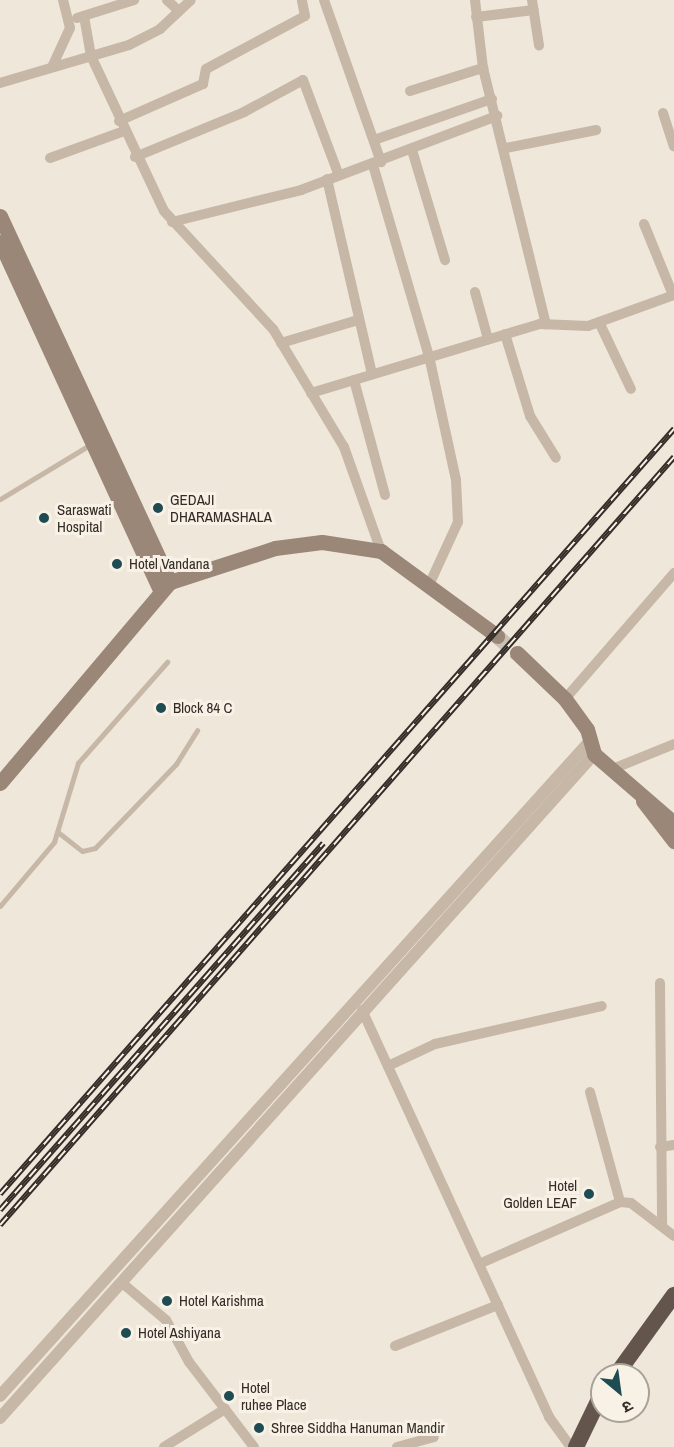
<!DOCTYPE html>
<html>
<head>
<meta charset="utf-8">
<style>
  body { margin:0 }
  #map { position:relative; width:674px; height:1447px; overflow:hidden; background:#efe7da; font-family:"Archivo Narrow","Noto Sans Devanagari",sans-serif }
  div>[style] { position:absolute }
  .secondary-tunnel>* { height:15px; margin-top:-7.5px; transform-origin:0; background:repeating-linear-gradient(90deg,#c9c2b6 0 15px,transparent 0 23px) }
  .service>* { height:5px; margin:-2.5px; padding:0 2.5px; transform-origin:2.5px; border-radius:2.5px; background:#c7b7a7 }
  .minor>* { height:10px; margin:-5px; padding:0 5px; transform-origin:5px; border-radius:5px; background:#c7b7a7 }
  .tertiary>* { height:12px; margin:-6px; padding:0 6px; transform-origin:6px; border-radius:6px; background:#c7b7a7 }
  .secondary>* { height:15px; margin:-7.5px; padding:0 7.5px; transform-origin:7.5px; border-radius:7.5px; background:#9a8778 }
  .trunk>* { height:16px; margin:-8px; padding:0 8px; transform-origin:8px; border-radius:8px; background:#64554c }
  .rail>* { height:6px; margin-top:-3px; transform-origin:0; background:repeating-linear-gradient(90deg,#f8f1e6 0 11px,#332c27 0 22px); box-sizing:border-box; border-block:2px solid #332c27 }
  .dots>* { width:16px; height:16px; translate:-50% -50%; box-sizing:border-box; border:3px solid #f8f1e6; border-radius:50% }
  span { translate:-50% -50%; white-space:nowrap; text-align:center; line-height:1.15; -webkit-text-stroke:6px #f8f1e6; paint-order:stroke }
  .poi-label { font-size:15px; color:#332c27 }
  .left { translate:0 -50%; text-align:left }
  .right { translate:-100% -50%; text-align:right }
  .north { position:absolute; left:590px; top:1363px; width:60px; height:60px; box-sizing:border-box; background:#f8f1e6; border:2px solid #a9a29a; border-radius:50%; rotate:151deg; font-size:16px; font-weight:700; line-height:24px; text-align:center; color:#332c27 }
  .north::after { content:''; display:block; margin:auto; width:21px; height:27px; background:#1f4b52; clip-path:polygon(50% 0,100% 100%,50% 72%,0 100%) }
</style>
</head>
<body>
<div id="map">
  <div class="secondary-tunnel">
    <i style="left:497px;top:636px;width:26px;rotate:40deg"></i>
  </div>
  <div class="service">
    <i style="left:0;top:499px;width:106px;rotate:-31.1deg"></i>
    <i style="left:59px;top:833px;width:29px;rotate:38deg"></i>
    <i style="left:82px;top:851px;width:13px;rotate:-13deg"></i>
    <i style="left:95px;top:848px;width:117px;rotate:-46deg"></i>
    <i style="left:176px;top:764px;width:40px;rotate:-58deg"></i>
    <i style="left:0;top:906px;width:84px;rotate:-49.8deg"></i>
    <i style="left:54px;top:842px;width:83px;rotate:-73.1deg"></i>
    <i style="left:78px;top:763px;width:135px;rotate:-48.6deg"></i>
  </div>
  <div class="minor">
    <i style="left:167px;top:0;width:16px;rotate:43deg"></i>
    <i style="left:324px;top:0;width:172px;rotate:70.6deg"></i>
    <i style="left:475px;top:0;width:68px;rotate:83.3deg"></i>
    <i style="left:483px;top:68px;width:264px;rotate:76.2deg"></i>
    <i style="left:532px;top:0;width:46px;rotate:81.2deg"></i>
    <i style="left:84px;top:16px;width:41px;rotate:80.1deg"></i>
    <i style="left:91px;top:56px;width:171px;rotate:64.8deg"></i>
    <i style="left:164px;top:211px;width:161px;rotate:47.3deg"></i>
    <i style="left:273px;top:329px;width:138px;rotate:59deg"></i>
    <i style="left:344px;top:447px;width:110px;rotate:70.4deg"></i>
    <i style="left:476px;top:17px;width:58px;rotate:-6.9deg"></i>
    <i style="left:77px;top:18px;width:60px;rotate:-17.5deg"></i>
    <i style="left:52px;top:67px;width:43px;rotate:-65.2deg"></i>
    <i style="left:70px;top:28px;width:29px;rotate:-104deg"></i>
    <i style="left:0;top:83px;width:134px;rotate:-16.4deg"></i>
    <i style="left:129px;top:45px;width:35px;rotate:-27deg"></i>
    <i style="left:160px;top:29px;width:42px;rotate:-43.1deg"></i>
    <i style="left:410px;top:91px;width:77px;rotate:-17.5deg"></i>
    <i style="left:663px;top:113px;width:35px;rotate:72deg"></i>
    <i style="left:119px;top:121px;width:92px;rotate:-23.8deg"></i>
    <i style="left:203px;top:84px;width:15px;rotate:-79deg"></i>
    <i style="left:206px;top:69px;width:112px;rotate:-28.2deg"></i>
    <i style="left:305px;top:16px;width:16px;rotate:-101deg"></i>
    <i style="left:374px;top:140px;width:125px;rotate:-19.2deg"></i>
    <i style="left:506px;top:148px;width:92px;rotate:-11.3deg"></i>
    <i style="left:412px;top:150px;width:115px;rotate:73.3deg"></i>
    <i style="left:135px;top:157px;width:118px;rotate:-22.4deg"></i>
    <i style="left:244px;top:112px;width:67px;rotate:-28.5deg"></i>
    <i style="left:303px;top:80px;width:99px;rotate:69.4deg"></i>
    <i style="left:50px;top:158px;width:79px;rotate:-20deg"></i>
    <i style="left:373px;top:165px;width:199px;rotate:73.7deg"></i>
    <i style="left:429px;top:356px;width:127px;rotate:77.7deg"></i>
    <i style="left:456px;top:480px;width:42px;rotate:87.3deg"></i>
    <i style="left:458px;top:522px;width:67px;rotate:114.7deg"></i>
    <i style="left:327px;top:179px;width:200px;rotate:77deg"></i>
    <i style="left:172px;top:222px;width:133px;rotate:-13.9deg"></i>
    <i style="left:301px;top:190px;width:210px;rotate:-20.7deg"></i>
    <i style="left:644px;top:224px;width:77px;rotate:67.8deg"></i>
    <i style="left:475px;top:292px;width:49px;rotate:74.5deg"></i>
    <i style="left:599px;top:322px;width:74px;rotate:64.5deg"></i>
    <i style="left:505px;top:334px;width:86px;rotate:73deg"></i>
    <i style="left:530px;top:416px;width:49px;rotate:58.2deg"></i>
    <i style="left:281px;top:343px;width:80px;rotate:-16.6deg"></i>
    <i style="left:354px;top:380px;width:119px;rotate:74.9deg"></i>
    <i style="left:311px;top:393px;width:239px;rotate:-16.8deg"></i>
    <i style="left:540px;top:324px;width:48px;rotate:2.4deg"></i>
    <i style="left:588px;top:326px;width:91px;rotate:-19.8deg"></i>
    <i style="left:565px;top:699px;width:167px;rotate:-49.1deg"></i>
    <i style="left:610px;top:770px;width:69px;rotate:-22.1deg"></i>
    <i style="left:660px;top:983px;width:243px;rotate:89.5deg"></i>
    <i style="left:362px;top:1010px;width:448px;rotate:65.3deg"></i>
    <i style="left:549px;top:1417px;width:37px;rotate:54deg"></i>
    <i style="left:388px;top:1066px;width:52px;rotate:-25.1deg"></i>
    <i style="left:435px;top:1044px;width:171px;rotate:-12.8deg"></i>
    <i style="left:590px;top:1092px;width:114px;rotate:74.7deg"></i>
    <i style="left:660px;top:1147px;width:14px;rotate:-8deg"></i>
    <i style="left:479px;top:1264px;width:154px;rotate:-23.7deg"></i>
    <i style="left:620px;top:1202px;width:11px;rotate:5deg"></i>
    <i style="left:631px;top:1203px;width:54px;rotate:37.5deg"></i>
    <i style="left:121px;top:1282px;width:59px;rotate:40.2deg"></i>
    <i style="left:166px;top:1320px;width:48px;rotate:61.3deg"></i>
    <i style="left:189px;top:1362px;width:107px;rotate:52.6deg"></i>
    <i style="left:395px;top:1346px;width:111px;rotate:-21.7deg"></i>
    <i style="left:164px;top:1447px;width:72px;rotate:-31.9deg"></i>
    <i style="left:397px;top:1447px;width:38px;rotate:-15deg"></i>
  </div>
  <div class="tertiary">
    <i style="left:0;top:1396px;width:882px;rotate:-47.99deg"></i>
    <i style="left:0;top:1418px;width:891px;rotate:-48.18deg"></i>
  </div>
  <div class="secondary">
    <i style="left:0;top:216px;width:404px;rotate:65.1deg"></i>
    <i style="left:0;top:242px;width:383px;rotate:65.3deg"></i>
    <i style="left:517px;top:653px;width:66px;rotate:43.8deg"></i>
    <i style="left:565px;top:699px;width:37px;rotate:54deg"></i>
    <i style="left:587px;top:729px;width:26px;rotate:74deg"></i>
    <i style="left:594px;top:754px;width:106px;rotate:40.8deg"></i>
    <i style="left:0;top:783px;width:263px;rotate:-49.8deg"></i>
    <i style="left:170px;top:582px;width:110px;rotate:-17.9deg"></i>
    <i style="left:275px;top:548px;width:47px;rotate:-7.3deg"></i>
    <i style="left:322px;top:542px;width:60px;rotate:8.7deg"></i>
    <i style="left:381px;top:551px;width:144px;rotate:36.2deg"></i>
    <i style="left:643px;top:801px;width:51px;rotate:52.2deg"></i>
  </div>
  <div class="trunk">
    <i style="left:616px;top:1375px;width:99px;rotate:-54.1deg"></i>
    <i style="left:576px;top:1447px;width:60px;rotate:-64.3deg"></i>
  </div>
  <div class="rail">
    <i style="left:0;top:1194px;width:1020px;rotate:-48.62deg"></i>
    <i style="left:0;top:1210px;width:489px;rotate:-48.6deg"></i>
    <i style="left:0;top:1225px;width:1022px;rotate:-48.73deg"></i>
  </div>
  <div class="dots">
    <i style="left:158px;top:508px;background:#1f4b52"></i>
    <i style="left:44px;top:518px;background:#1f4b52"></i>
    <i style="left:117px;top:564px;background:#1f4b52"></i>
    <i style="left:161px;top:708px;background:#1f4b52"></i>
    <i style="left:589px;top:1194px;background:#1f4b52"></i>
    <i style="left:167px;top:1301px;background:#1f4b52"></i>
    <i style="left:126px;top:1333px;background:#1f4b52"></i>
    <i style="left:229px;top:1396px;background:#1f4b52"></i>
    <i style="left:259px;top:1428px;background:#1f4b52"></i>
  </div>
  <div class="poi-label">
    <span class="left" style="left:170px;top:508px">GEDAJI<br>DHARAMASHALA</span>
    <span class="left" style="left:57px;top:518px">Saraswati<br>Hospital</span>
    <span class="left" style="left:129px;top:564px">Hotel Vandana</span>
    <span class="left" style="left:173px;top:708px">Block 84 C</span>
    <span class="right" style="left:577px;top:1194px">Hotel<br>Golden LEAF</span>
    <span class="left" style="left:179px;top:1301px">Hotel Karishma</span>
    <span class="left" style="left:138px;top:1333px">Hotel Ashiyana</span>
    <span class="left" style="left:241px;top:1396px">Hotel<br>ruhee Place</span>
    <span class="left" style="left:271px;top:1428px">Shree Siddha Hanuman Mandir</span>
  </div>
  <div class="north">उ</div>
</div>
</body>
</html>
